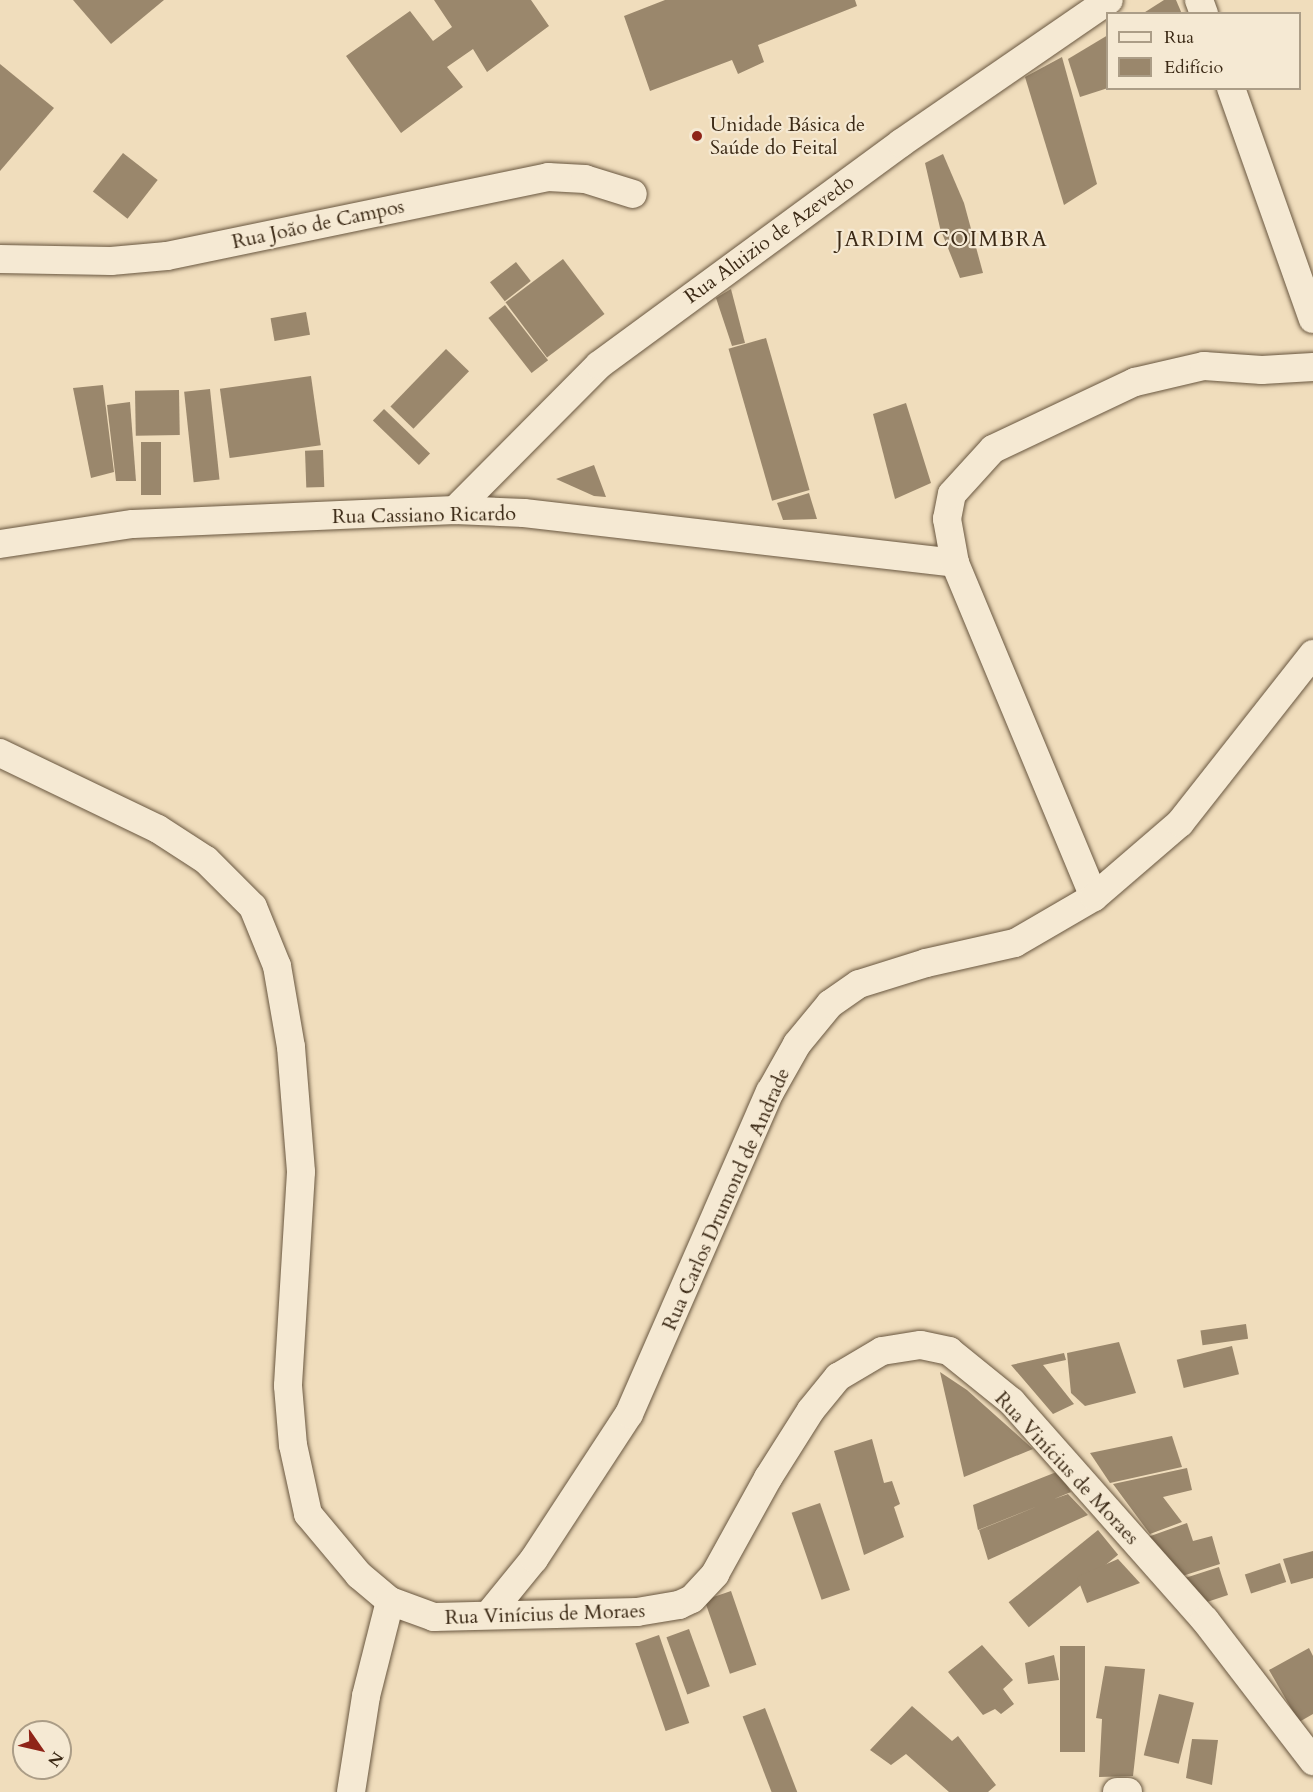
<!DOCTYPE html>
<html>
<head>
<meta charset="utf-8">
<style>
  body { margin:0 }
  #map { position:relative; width:1313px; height:1792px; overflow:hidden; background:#f0ddbc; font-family:Cardo,serif }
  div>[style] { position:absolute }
  .building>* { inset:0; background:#9a876c; transform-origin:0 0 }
  .roads { filter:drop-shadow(0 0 2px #695740) drop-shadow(0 0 2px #695740) }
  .minor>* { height:28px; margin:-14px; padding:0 14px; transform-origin:14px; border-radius:14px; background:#f5e9d3 }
  .dots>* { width:16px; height:16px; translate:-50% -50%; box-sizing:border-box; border:3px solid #f5e9d3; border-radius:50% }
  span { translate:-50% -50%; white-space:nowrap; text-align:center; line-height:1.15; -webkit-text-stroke:4.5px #f5e9d3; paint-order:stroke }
  .poi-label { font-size:20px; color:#3c2a16 }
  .left { translate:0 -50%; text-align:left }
  .street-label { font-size:20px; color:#3c2a16 }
  .neighbourhood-label { font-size:21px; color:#3c2a16; letter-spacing:1.5px }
  .legend { position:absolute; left:1106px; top:12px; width:195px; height:78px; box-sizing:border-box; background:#f5e9d3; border:2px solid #ab9d87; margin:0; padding:8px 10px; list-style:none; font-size:18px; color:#3c2a16 }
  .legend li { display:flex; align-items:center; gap:12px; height:30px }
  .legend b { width:30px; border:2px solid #ab9d87 }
  .north { position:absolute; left:12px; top:1720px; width:60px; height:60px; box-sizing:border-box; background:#f5e9d3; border:2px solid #ab9d87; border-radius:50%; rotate:124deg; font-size:16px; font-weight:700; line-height:24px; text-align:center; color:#3c2a16 }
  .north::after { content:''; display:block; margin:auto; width:21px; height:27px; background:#8f2418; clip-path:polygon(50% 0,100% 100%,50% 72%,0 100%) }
</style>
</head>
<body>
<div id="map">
  <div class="building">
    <i style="clip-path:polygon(73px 0,164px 0,111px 44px)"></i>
    <i style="clip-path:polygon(434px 0,531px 0,549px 26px,487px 72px,473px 49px,447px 67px,463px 87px,401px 133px,346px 56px,410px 11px,433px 41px,452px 27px)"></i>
    <i style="clip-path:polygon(665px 0,855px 0,857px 6px,758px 45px,764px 62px,738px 74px,732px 60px,650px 91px,624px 16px)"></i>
    <i style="clip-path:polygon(1164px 0,1176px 0,1182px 14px,1142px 14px)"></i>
    <i style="clip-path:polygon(1108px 35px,1108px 88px,1080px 97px,1068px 59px)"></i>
    <i style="clip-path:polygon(1062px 57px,1097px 184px,1064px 205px,1025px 77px)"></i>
    <i style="clip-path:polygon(0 64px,54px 108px,0 171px)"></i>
    <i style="left:123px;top:153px;width:44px;height:49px;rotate:38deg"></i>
    <i style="clip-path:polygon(943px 154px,964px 203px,983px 273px,960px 278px,940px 228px,925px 163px)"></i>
    <i style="left:563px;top:259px;width:69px;height:72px;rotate:53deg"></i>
    <i style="left:516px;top:262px;width:24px;height:33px;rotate:52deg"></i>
    <i style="clip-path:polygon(731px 289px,745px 343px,732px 346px,716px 298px)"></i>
    <i style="left:505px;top:305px;width:70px;height:21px;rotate:52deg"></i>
    <i style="left:306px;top:312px;width:23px;height:36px;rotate:80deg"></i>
    <i style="left:766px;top:338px;width:158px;height:39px;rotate:74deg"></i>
    <i style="left:446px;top:349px;width:32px;height:80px;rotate:44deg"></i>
    <i style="left:311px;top:376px;width:70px;height:92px;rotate:82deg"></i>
    <i style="clip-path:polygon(103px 385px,114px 472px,91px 478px,73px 388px)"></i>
    <i style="left:210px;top:389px;width:91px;height:26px;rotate:84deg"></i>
    <i style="left:179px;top:390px;width:45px;height:44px;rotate:89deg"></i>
    <i style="clip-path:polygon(130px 402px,136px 481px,116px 481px,107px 405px)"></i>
    <i style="clip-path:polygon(906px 403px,931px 483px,895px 499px,873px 414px)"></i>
    <i style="left:384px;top:409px;width:64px;height:16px;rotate:44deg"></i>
    <i style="left:141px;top:442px;width:20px;height:53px"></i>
    <i style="left:323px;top:450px;width:37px;height:18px;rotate:88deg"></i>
    <i style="clip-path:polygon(594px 465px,606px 497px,594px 496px,556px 479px)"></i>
    <i style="clip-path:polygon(809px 493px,817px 519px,783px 520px,777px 503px)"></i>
    <i style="left:1246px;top:1324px;width:15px;height:46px;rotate:82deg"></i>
    <i style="clip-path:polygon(1119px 1342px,1136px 1393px,1085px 1406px,1071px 1393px,1067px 1353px)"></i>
    <i style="left:1232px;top:1346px;width:29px;height:57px;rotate:76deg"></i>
    <i style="clip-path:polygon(1064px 1353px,1066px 1360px,1043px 1365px,1074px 1404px,1053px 1414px,1011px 1365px)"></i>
    <i style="clip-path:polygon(940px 1372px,967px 1390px,1033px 1449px,964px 1477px)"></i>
    <i style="clip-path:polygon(1172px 1436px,1182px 1467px,1110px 1483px,1090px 1453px)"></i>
    <i style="clip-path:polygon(872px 1439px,884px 1483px,892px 1481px,900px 1504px,894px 1507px,904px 1537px,864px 1555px,834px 1451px)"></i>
    <i style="clip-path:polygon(1187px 1468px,1192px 1490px,1163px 1497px,1182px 1522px,1150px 1534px,1113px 1484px)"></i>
    <i style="clip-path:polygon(1059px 1471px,1071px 1492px,1054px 1499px,1068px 1494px,1088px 1515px,988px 1560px,979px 1530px,1038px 1506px,978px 1530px,973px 1505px)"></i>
    <i style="left:820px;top:1503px;width:92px;height:30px;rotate:71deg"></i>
    <i style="clip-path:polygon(1187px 1523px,1193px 1541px,1212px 1536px,1220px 1564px,1179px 1577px,1145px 1538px)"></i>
    <i style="left:1098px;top:1530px;width:32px;height:115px;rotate:51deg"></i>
    <i style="clip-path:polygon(1313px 1551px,1313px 1578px,1291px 1584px,1283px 1559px)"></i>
    <i style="clip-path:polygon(1118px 1559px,1140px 1583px,1087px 1603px,1077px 1577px)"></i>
    <i style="left:1280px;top:1563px;width:20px;height:37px;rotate:72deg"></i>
    <i style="clip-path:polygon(1219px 1567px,1228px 1595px,1198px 1605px,1182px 1579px)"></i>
    <i style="left:731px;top:1591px;width:78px;height:28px;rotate:71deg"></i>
    <i style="left:689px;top:1629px;width:61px;height:24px;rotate:70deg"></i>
    <i style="left:659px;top:1635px;width:93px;height:25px;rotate:71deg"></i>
    <i style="clip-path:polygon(982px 1645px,1013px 1680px,1003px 1689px,1014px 1704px,1001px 1714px,995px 1709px,983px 1715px,948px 1672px)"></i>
    <i style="left:1060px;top:1646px;width:25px;height:106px"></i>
    <i style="clip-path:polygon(1309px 1648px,1313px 1656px,1313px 1714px,1299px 1722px,1269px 1670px)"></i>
    <i style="clip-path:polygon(1054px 1655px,1059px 1680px,1028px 1684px,1025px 1663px)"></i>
    <i style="clip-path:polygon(1105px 1666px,1145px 1669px,1133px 1776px,1099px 1777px,1102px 1719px,1096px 1718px)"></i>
    <i style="left:1159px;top:1694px;width:36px;height:63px;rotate:14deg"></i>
    <i style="clip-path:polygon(912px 1706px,952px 1741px,958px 1736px,996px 1785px,988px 1792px,949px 1792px,906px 1754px,891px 1765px,870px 1750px)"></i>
    <i style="left:765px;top:1708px;width:90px;height:24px;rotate:69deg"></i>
    <i style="clip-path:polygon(1192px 1739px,1218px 1740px,1212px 1785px,1186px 1778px)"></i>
  </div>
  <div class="roads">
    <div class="minor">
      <i style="left:1199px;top:0;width:15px;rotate:70deg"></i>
      <i style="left:1231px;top:88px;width:245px;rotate:70.5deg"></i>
      <i style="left:0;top:259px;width:111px;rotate:1deg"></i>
      <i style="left:111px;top:261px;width:56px;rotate:-5.1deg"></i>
      <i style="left:167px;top:256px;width:389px;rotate:-11.7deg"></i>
      <i style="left:548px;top:177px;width:37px;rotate:3deg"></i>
      <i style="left:585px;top:179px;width:50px;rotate:17.4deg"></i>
      <i style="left:455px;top:510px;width:204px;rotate:-45.2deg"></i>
      <i style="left:599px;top:365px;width:375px;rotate:-36.3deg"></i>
      <i style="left:901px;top:143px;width:252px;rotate:-34.5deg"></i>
      <i style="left:0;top:544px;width:134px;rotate:-8.6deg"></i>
      <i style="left:133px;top:524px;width:322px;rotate:-2.5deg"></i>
      <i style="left:455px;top:510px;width:69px;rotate:2.5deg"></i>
      <i style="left:524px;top:513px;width:434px;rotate:6.6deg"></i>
      <i style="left:0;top:753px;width:175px;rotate:25.7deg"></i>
      <i style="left:158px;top:829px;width:57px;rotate:32.9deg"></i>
      <i style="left:206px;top:860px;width:66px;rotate:45deg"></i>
      <i style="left:253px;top:907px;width:64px;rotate:67.9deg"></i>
      <i style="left:277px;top:966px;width:82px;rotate:80.2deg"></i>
      <i style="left:291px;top:1047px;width:125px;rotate:85.4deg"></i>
      <i style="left:301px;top:1172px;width:214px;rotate:93.5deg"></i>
      <i style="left:288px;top:1386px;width:59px;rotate:85.2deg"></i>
      <i style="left:293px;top:1445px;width:71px;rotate:77.7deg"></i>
      <i style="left:308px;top:1514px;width:80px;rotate:50.1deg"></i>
      <i style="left:359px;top:1575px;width:40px;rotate:40deg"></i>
      <i style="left:390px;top:1601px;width:47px;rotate:20deg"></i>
      <i style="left:434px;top:1617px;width:203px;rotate:-1.4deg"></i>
      <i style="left:637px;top:1612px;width:43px;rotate:-9.5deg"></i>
      <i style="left:679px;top:1605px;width:14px;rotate:-25deg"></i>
      <i style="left:692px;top:1599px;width:34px;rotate:-47deg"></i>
      <i style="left:715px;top:1574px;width:110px;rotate:-61.1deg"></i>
      <i style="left:768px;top:1478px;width:80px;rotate:-57.7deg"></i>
      <i style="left:811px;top:1410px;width:43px;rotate:-50.7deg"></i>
      <i style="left:838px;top:1377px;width:51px;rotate:-30.6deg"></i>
      <i style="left:882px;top:1351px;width:39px;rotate:-9deg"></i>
      <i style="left:921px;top:1345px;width:29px;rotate:12deg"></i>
      <i style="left:949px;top:1351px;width:81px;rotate:39deg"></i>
      <i style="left:1012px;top:1402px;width:291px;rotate:48.5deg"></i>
      <i style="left:1205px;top:1620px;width:178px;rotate:52.5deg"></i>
      <i style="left:1094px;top:897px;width:362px;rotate:-112.6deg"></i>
      <i style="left:955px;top:563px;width:45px;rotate:-100.3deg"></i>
      <i style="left:947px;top:519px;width:25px;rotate:-79deg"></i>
      <i style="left:952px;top:494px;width:61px;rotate:-47.7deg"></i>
      <i style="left:993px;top:449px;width:157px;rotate:-25.3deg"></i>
      <i style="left:1135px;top:382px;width:71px;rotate:-13.1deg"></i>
      <i style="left:1204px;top:366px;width:58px;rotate:3.9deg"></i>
      <i style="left:1262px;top:370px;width:51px;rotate:-3.4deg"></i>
      <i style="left:490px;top:1613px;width:70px;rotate:-50.8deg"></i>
      <i style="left:534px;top:1559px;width:173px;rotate:-56.8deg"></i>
      <i style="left:629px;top:1414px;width:352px;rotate:-66.4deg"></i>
      <i style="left:770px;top:1092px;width:55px;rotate:-60.6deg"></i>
      <i style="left:797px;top:1044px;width:52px;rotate:-50.5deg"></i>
      <i style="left:830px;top:1004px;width:35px;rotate:-35deg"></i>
      <i style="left:859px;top:984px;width:70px;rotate:-17.4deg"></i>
      <i style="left:926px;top:963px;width:91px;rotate:-12.7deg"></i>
      <i style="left:1015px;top:943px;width:91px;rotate:-30.2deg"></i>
      <i style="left:1094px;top:897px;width:113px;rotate:-40.7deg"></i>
      <i style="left:1180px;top:823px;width:215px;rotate:-51.8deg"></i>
      <i style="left:351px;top:1792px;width:97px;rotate:-81.1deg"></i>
      <i style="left:366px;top:1696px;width:98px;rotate:-75.8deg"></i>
      <i style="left:1117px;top:1792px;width:11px"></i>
    </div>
  </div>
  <div class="dots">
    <i style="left:697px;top:136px;background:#8f2418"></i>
  </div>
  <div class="poi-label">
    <span class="left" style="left:710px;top:136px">Unidade Básica de<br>Saúde do Feital</span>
  </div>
  <div class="street-label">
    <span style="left:318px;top:224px;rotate:-12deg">Rua João de Campos</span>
    <span style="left:769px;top:239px;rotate:-36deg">Rua Aluizio de Azevedo</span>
    <span style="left:424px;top:515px;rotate:-1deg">Rua Cassiano Ricardo</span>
    <span style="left:726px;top:1199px;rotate:-66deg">Rua Carlos Drumond de Andrade</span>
    <span style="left:1067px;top:1468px;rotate:47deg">Rua Vinícius de Moraes</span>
    <span style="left:545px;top:1614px;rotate:-2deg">Rua Vinícius de Moraes</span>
  </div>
  <div class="neighbourhood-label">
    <span style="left:942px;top:240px">JARDIM COIMBRA</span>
  </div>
  <ul class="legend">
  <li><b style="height:8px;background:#f5e9d3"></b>Rua</li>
  <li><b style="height:16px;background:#9a876c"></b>Edifício</li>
  </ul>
  <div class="north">N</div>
</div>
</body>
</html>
